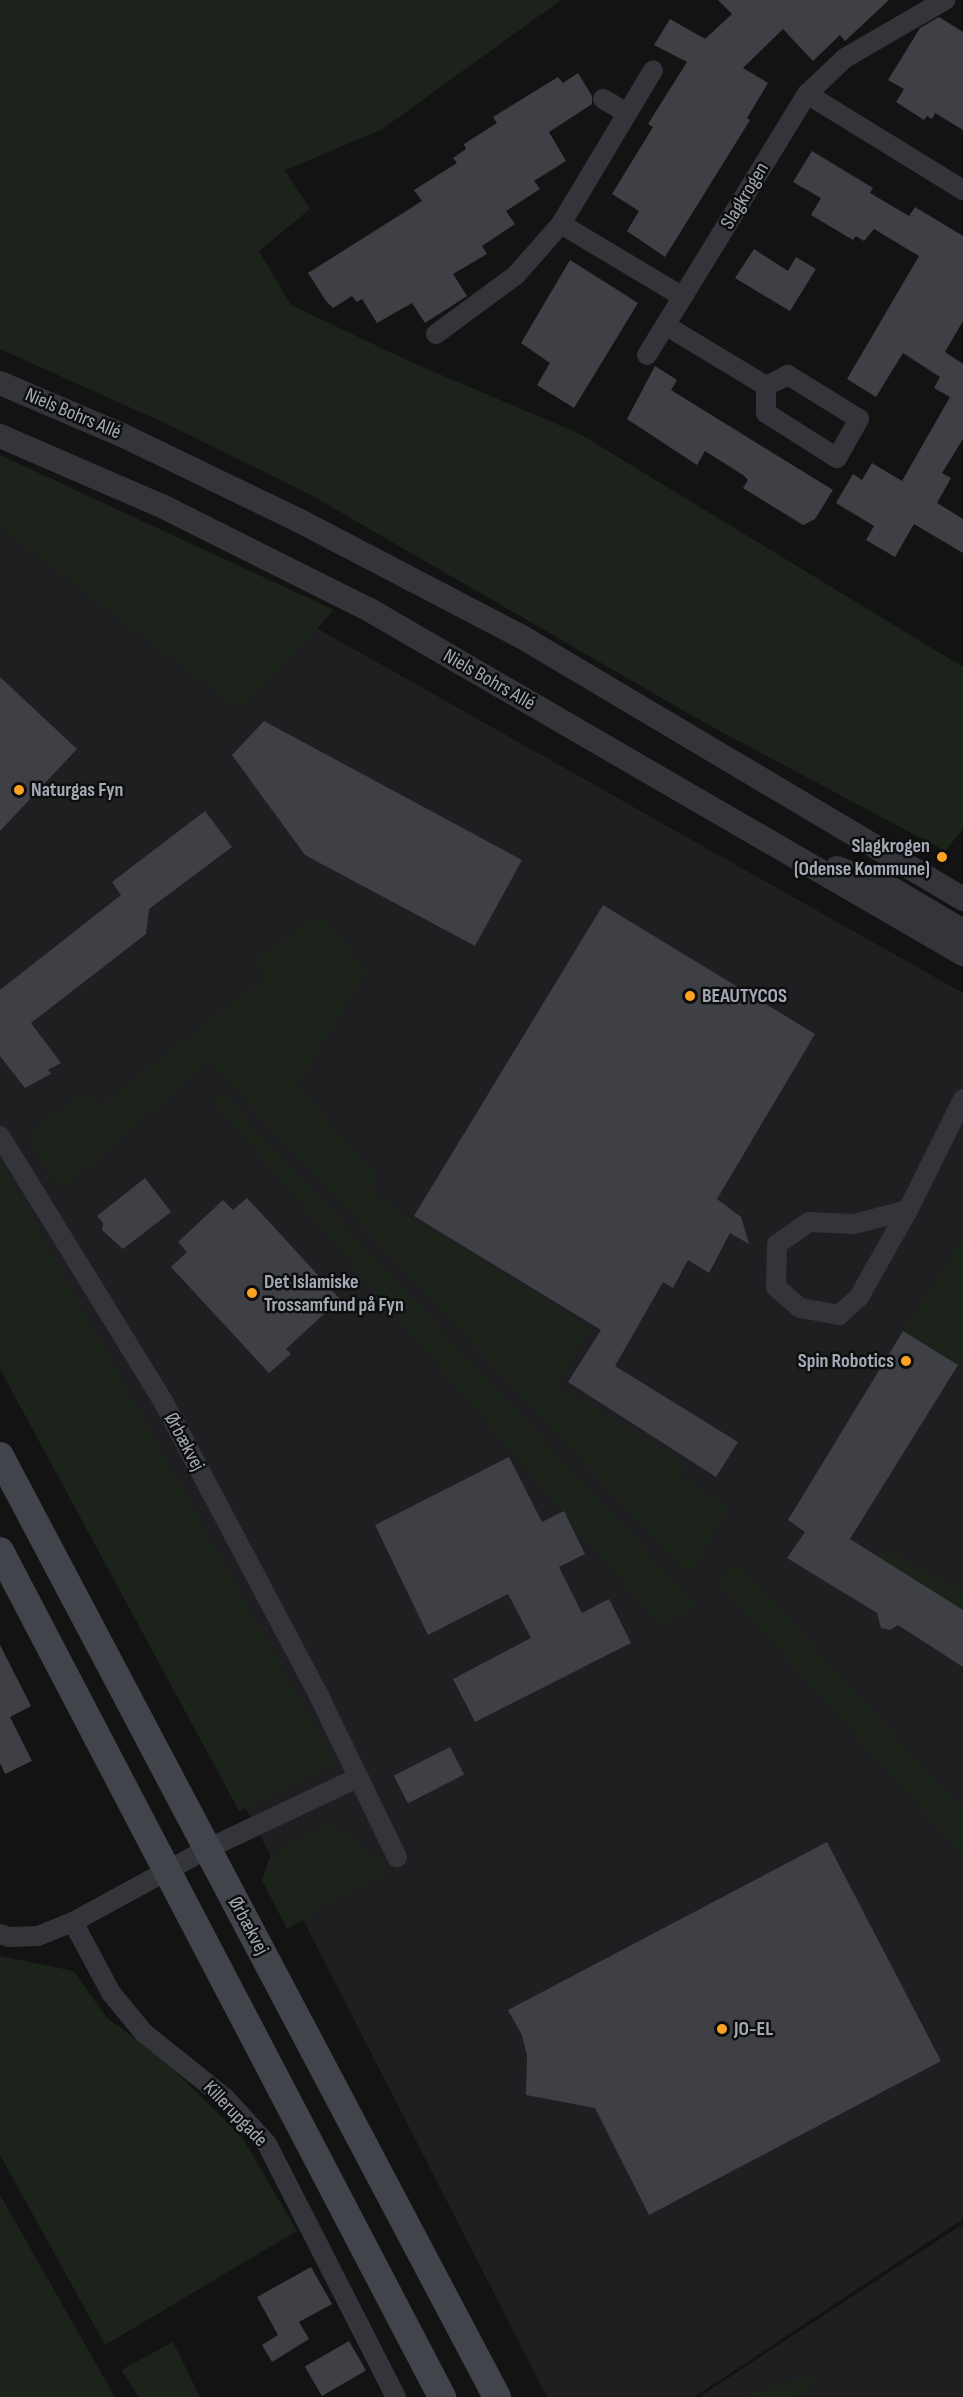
<!DOCTYPE html>
<html>
<head>
<meta charset="utf-8">
<style>
  body { margin:0 }
  #map { position:relative; width:963px; height:2397px; overflow:hidden; background:#131314; font-family:"Sofia Sans Condensed",sans-serif }
  div>[style] { position:absolute }
  .built>* { inset:0; background:#1f1f22 }
  .green>* { inset:0; background:#1b231b }
  .building>* { inset:0; background:#3f4045; transform-origin:0 0 }
  .minor>* { height:20px; margin:-10px; padding:0 10px; transform-origin:10px; border-radius:10px; background:#33353a }
  .tertiary>* { height:24px; margin:-12px; padding:0 12px; transform-origin:12px; border-radius:12px; background:#33353a }
  .secondary>* { height:28px; margin:-14px; padding:0 14px; transform-origin:14px; border-radius:14px; background:#41444a }
  .dots>* { width:16px; height:16px; translate:-50% -50%; box-sizing:border-box; border:3px solid #0e0e0f; border-radius:50% }
  span { translate:-50% -50%; white-space:nowrap; text-align:center; line-height:1.15; -webkit-text-stroke:5px #0e0e0f; paint-order:stroke }
  .street-label { font-size:20px; color:#a3aab6 }
  .poi-label { font-size:20px; color:#a3aab6; font-weight:700 }
  .left { translate:0 -50%; text-align:left }
  .right { translate:-100% -50%; text-align:right }
</style>
</head>
<body>
<div id="map">
  <div class="built">
    <i style="clip-path:polygon(0 466px,49px 477px,963px 993px,963px 2219px,694px 2397px,547px 2397px,0 1327px)"></i>
    <i style="clip-path:polygon(963px 2224px,963px 2397px,699px 2397px)"></i>
  </div>
  <div class="green">
    <i style="clip-path:polygon(0 0,561px 0,381px 130px,285px 170px,310px 209px,259px 251px,291px 305px,411px 362px,580px 434px,963px 667px,963px 829px,945px 851px,705px 723px,309px 494px,169px 425px,0 349px)"></i>
    <i style="clip-path:polygon(0 455px,334px 610px,241px 711px,0 528px)"></i>
    <i style="clip-path:polygon(320px 914px,367px 971px,297px 1086px,378px 1176px,370px 1192px,591px 1328px,558px 1385px,686px 1464px,680px 1475px,730px 1508px,689px 1576px,209px 1062px,68px 1185px,52px 1181px,30px 1142px,32px 1131px,81px 1094px,102px 1104px,265px 977px,253px 961px)"></i>
    <i style="clip-path:polygon(221px 1091px,696px 1604px,661px 1628px,210px 1098px)"></i>
    <i style="clip-path:polygon(0 1160px,336px 1764px,239px 1811px,0 1369px)"></i>
    <i style="clip-path:polygon(963px 1237px,963px 1357px,958px 1365px,903px 1331px)"></i>
    <i style="clip-path:polygon(890px 1546px,905px 1560px,963px 1591px,963px 1610px,877px 1556px)"></i>
    <i style="clip-path:polygon(738px 1562px,963px 1810px,963px 1856px,715px 1579px)"></i>
    <i style="clip-path:polygon(330px 1821px,386px 1864px,385px 1874px,287px 1929px,262px 1880px,270px 1857px)"></i>
    <i style="clip-path:polygon(0 1956px,74px 1971px,106px 2017px,168px 2064px,242px 2137px,297px 2231px,105px 2345px,0 2155px)"></i>
    <i style="clip-path:polygon(0 2195px,115px 2397px,0 2397px)"></i>
    <i style="clip-path:polygon(173px 2342px,200px 2397px,139px 2397px,121px 2370px)"></i>
    <i style="clip-path:polygon(814px 2373px,812px 2388px,794px 2397px,743px 2397px)"></i>
  </div>
  <div class="building">
    <i style="clip-path:polygon(718px 0,889px 0,845px 41px,840px 35px,813px 61px,783px 29px,743px 68px,768px 83px,747px 118px,750px 120px,665px 257px,627px 231px,639px 211px,612px 194px,653px 127px,648px 124px,687px 62px,654px 45px,670px 19px,705px 39px,732px 14px)"></i>
    <i style="clip-path:polygon(939px 17px,963px 32px,963px 130px,935px 113px,932px 119px,927px 116px,924px 120px,896px 102px,904px 89px,888px 80px,920px 28px)"></i>
    <i style="clip-path:polygon(578px 73px,592px 96px,592px 104px,549px 132px,566px 161px,534px 181px,540px 189px,506px 211px,515px 224px,482px 246px,487px 254px,453px 274px,467px 296px,425px 323px,412px 303px,377px 323px,362px 299px,357px 302px,352px 296px,333px 308px,326px 301px,308px 273px,422px 201px,414px 190px,457px 163px,453px 158px,466px 149px,464px 144px,497px 123px,493px 117px,558px 77px,563px 83px)"></i>
    <i style="clip-path:polygon(812px 151px,873px 188px,870px 193px,909px 216px,915px 207px,963px 236px,963px 321px,945px 352px,963px 364px,963px 439px,942px 473px,951px 478px,937px 503px,963px 519px,963px 553px,914px 524px,895px 557px,866px 540px,874px 526px,836px 503px,853px 474px,862px 480px,872px 463px,902px 481px,950px 397px,934px 388px,940px 377px,903px 353px,876px 397px,847px 379px,919px 256px,874px 229px,864px 241px,856px 236px,853px 240px,811px 215px,821px 198px,793px 182px)"></i>
    <i style="clip-path:polygon(754px 249px,788px 271px,796px 257px,816px 269px,790px 311px,735px 278px)"></i>
    <i style="clip-path:polygon(570px 260px,638px 303px,574px 408px,537px 385px,550px 363px,521px 343px)"></i>
    <i style="clip-path:polygon(655px 366px,677px 380px,671px 390px,833px 490px,815px 519px,803px 525px,743px 488px,748px 480px,743px 475px,705px 451px,697px 465px,627px 419px)"></i>
    <i style="clip-path:polygon(0 677px,77px 749px,0 831px)"></i>
    <i style="clip-path:polygon(264px 721px,522px 860px,475px 946px,305px 855px,232px 755px)"></i>
    <i style="clip-path:polygon(205px 811px,232px 847px,149px 909px,146px 934px,31px 1023px,61px 1063px,48px 1070px,51px 1074px,25px 1088px,0 1056px,0 990px,121px 895px,112px 882px)"></i>
    <i style="clip-path:polygon(603px 905px,815px 1034px,717px 1199px,741px 1217px,749px 1244px,730px 1233px,709px 1273px,688px 1260px,673px 1288px,663px 1282px,615px 1366px,738px 1442px,716px 1477px,568px 1382px,601px 1330px,414px 1216px)"></i>
    <i style="clip-path:polygon(145px 1178px,171px 1212px,123px 1249px,102px 1230px,103px 1223px,97px 1216px)"></i>
    <i style="clip-path:polygon(247px 1198px,340px 1299px,286px 1349px,291px 1354px,269px 1373px,171px 1267px,187px 1252px,178px 1242px,223px 1200px,233px 1210px)"></i>
    <i style="clip-path:polygon(903px 1331px,958px 1365px,850px 1539px,963px 1610px,963px 1667px,898px 1625px,890px 1630px,881px 1628px,877px 1613px,787px 1558px,805px 1532px,788px 1520px)"></i>
    <i style="clip-path:polygon(509px 1457px,542px 1522px,564px 1511px,585px 1554px,559px 1567px,582px 1613px,609px 1599px,631px 1643px,475px 1722px,453px 1679px,531px 1638px,508px 1594px,428px 1635px,375px 1525px)"></i>
    <i style="clip-path:polygon(0 1645px,31px 1706px,10px 1717px,32px 1761px,5px 1774px,0 1763px)"></i>
    <i style="left:450px;top:1747px;width:31px;height:63px;rotate:63deg"></i>
    <i style="clip-path:polygon(827px 1842px,941px 2061px,649px 2215px,595px 2108px,526px 2095px,527px 2055px,522px 2035px,508px 2010px)"></i>
    <i style="clip-path:polygon(311px 2267px,332px 2304px,299px 2322px,309px 2339px,272px 2362px,262px 2345px,278px 2335px,257px 2297px)"></i>
    <i style="left:349px;top:2341px;width:34px;height:51px;rotate:60deg"></i>
  </div>
  <div class="minor">
    <i style="left:807px;top:94px;width:183px;rotate:31.6deg"></i>
    <i style="left:603px;top:99px;width:28px;rotate:30deg"></i>
    <i style="left:561px;top:224px;width:142px;rotate:30.9deg"></i>
    <i style="left:665px;top:325px;width:118px;rotate:31.1deg"></i>
    <i style="left:766px;top:386px;width:27px;rotate:90deg"></i>
    <i style="left:766px;top:413px;width:84px;rotate:32.4deg"></i>
    <i style="left:837px;top:458px;width:45px;rotate:-60.6deg"></i>
    <i style="left:859px;top:419px;width:84px;rotate:-148.2deg"></i>
    <i style="left:788px;top:375px;width:25px;rotate:153deg"></i>
    <i style="left:436px;top:334px;width:99px;rotate:-36.4deg"></i>
    <i style="left:516px;top:275px;width:68px;rotate:-48.6deg"></i>
    <i style="left:561px;top:224px;width:179px;rotate:-59.1deg"></i>
    <i style="left:647px;top:355px;width:306px;rotate:-58.5deg"></i>
    <i style="left:807px;top:94px;width:52px;rotate:-43.5deg"></i>
    <i style="left:845px;top:58px;width:116px;rotate:-30.1deg"></i>
    <i style="left:0;top:1136px;width:311px;rotate:58.4deg"></i>
    <i style="left:163px;top:1401px;width:336px;rotate:62.1deg"></i>
    <i style="left:320px;top:1698px;width:177px;rotate:64.2deg"></i>
    <i style="left:908px;top:1210px;width:56px;rotate:165.5deg"></i>
    <i style="left:854px;top:1224px;width:45px;rotate:-177.5deg"></i>
    <i style="left:809px;top:1222px;width:39px;rotate:145deg"></i>
    <i style="left:777px;top:1244px;width:43px;rotate:91.3deg"></i>
    <i style="left:776px;top:1287px;width:32px;rotate:41deg"></i>
    <i style="left:800px;top:1308px;width:40px;rotate:10deg"></i>
    <i style="left:839px;top:1315px;width:27px;rotate:-42deg"></i>
    <i style="left:859px;top:1297px;width:100px;rotate:-60.6deg"></i>
    <i style="left:908px;top:1210px;width:124px;rotate:-63.6deg"></i>
    <i style="left:73px;top:1922px;width:81px;rotate:61.8deg"></i>
    <i style="left:111px;top:1993px;width:52px;rotate:50.5deg"></i>
    <i style="left:144px;top:2033px;width:104px;rotate:38.7deg"></i>
    <i style="left:225px;top:2098px;width:62px;rotate:47.6deg"></i>
    <i style="left:267px;top:2144px;width:284px;rotate:63deg"></i>
    <i style="left:0;top:1934px;width:9px;rotate:18deg"></i>
    <i style="left:9px;top:1937px;width:29px;rotate:-2deg"></i>
    <i style="left:38px;top:1936px;width:38px;rotate:-22deg"></i>
    <i style="left:73px;top:1922px;width:153px;rotate:-28.6deg"></i>
    <i style="left:207px;top:1849px;width:168px;rotate:-25.3deg"></i>
  </div>
  <div class="tertiary">
    <i style="left:0;top:383px;width:133px;rotate:23.1deg"></i>
    <i style="left:122px;top:435px;width:195px;rotate:25.8deg"></i>
    <i style="left:298px;top:520px;width:253px;rotate:27.6deg"></i>
    <i style="left:522px;top:637px;width:513px;rotate:30.71deg"></i>
    <i style="left:0;top:436px;width:176px;rotate:23.4deg"></i>
    <i style="left:162px;top:506px;width:230px;rotate:26.6deg"></i>
    <i style="left:368px;top:609px;width:688px;rotate:30.11deg"></i>
    <i style="left:837px;top:868px;width:61px;rotate:21.1deg"></i>
    <i style="left:894px;top:890px;width:80px;rotate:30.7deg"></i>
  </div>
  <div class="secondary">
    <i style="left:0;top:1456px;width:1064px;rotate:62.16deg"></i>
    <i style="left:0;top:1551px;width:955px;rotate:62.41deg"></i>
  </div>
  <div class="dots">
    <i style="left:19px;top:790px;background:#fda222"></i>
    <i style="left:942px;top:857px;background:#fda222"></i>
    <i style="left:690px;top:996px;background:#fda222"></i>
    <i style="left:252px;top:1293px;background:#fda222"></i>
    <i style="left:906px;top:1361px;background:#fda222"></i>
    <i style="left:722px;top:2029px;background:#fda222"></i>
  </div>
  <div class="street-label">
    <span style="left:745px;top:196px;rotate:-59deg">Slagkrogen</span>
    <span style="left:73px;top:414px;rotate:23deg">Niels Bohrs Allé</span>
    <span style="left:489px;top:680px;rotate:30deg">Niels Bohrs Allé</span>
    <span style="left:184px;top:1442px;rotate:62deg">Ørbækvej</span>
    <span style="left:248px;top:1926px;rotate:62deg">Ørbækvej</span>
    <span style="left:235px;top:2114px;rotate:46deg">Killerupgade</span>
  </div>
  <div class="poi-label">
    <span class="left" style="left:31px;top:790px">Naturgas Fyn</span>
    <span class="right" style="left:930px;top:858px">Slagkrogen<br>(Odense Kommune)</span>
    <span class="left" style="left:702px;top:996px">BEAUTYCOS</span>
    <span class="left" style="left:264px;top:1294px">Det Islamiske<br>Trossamfund på Fyn</span>
    <span class="right" style="left:894px;top:1361px">Spin Robotics</span>
    <span class="left" style="left:734px;top:2029px">JO-EL</span>
  </div>
</div>
</body>
</html>
